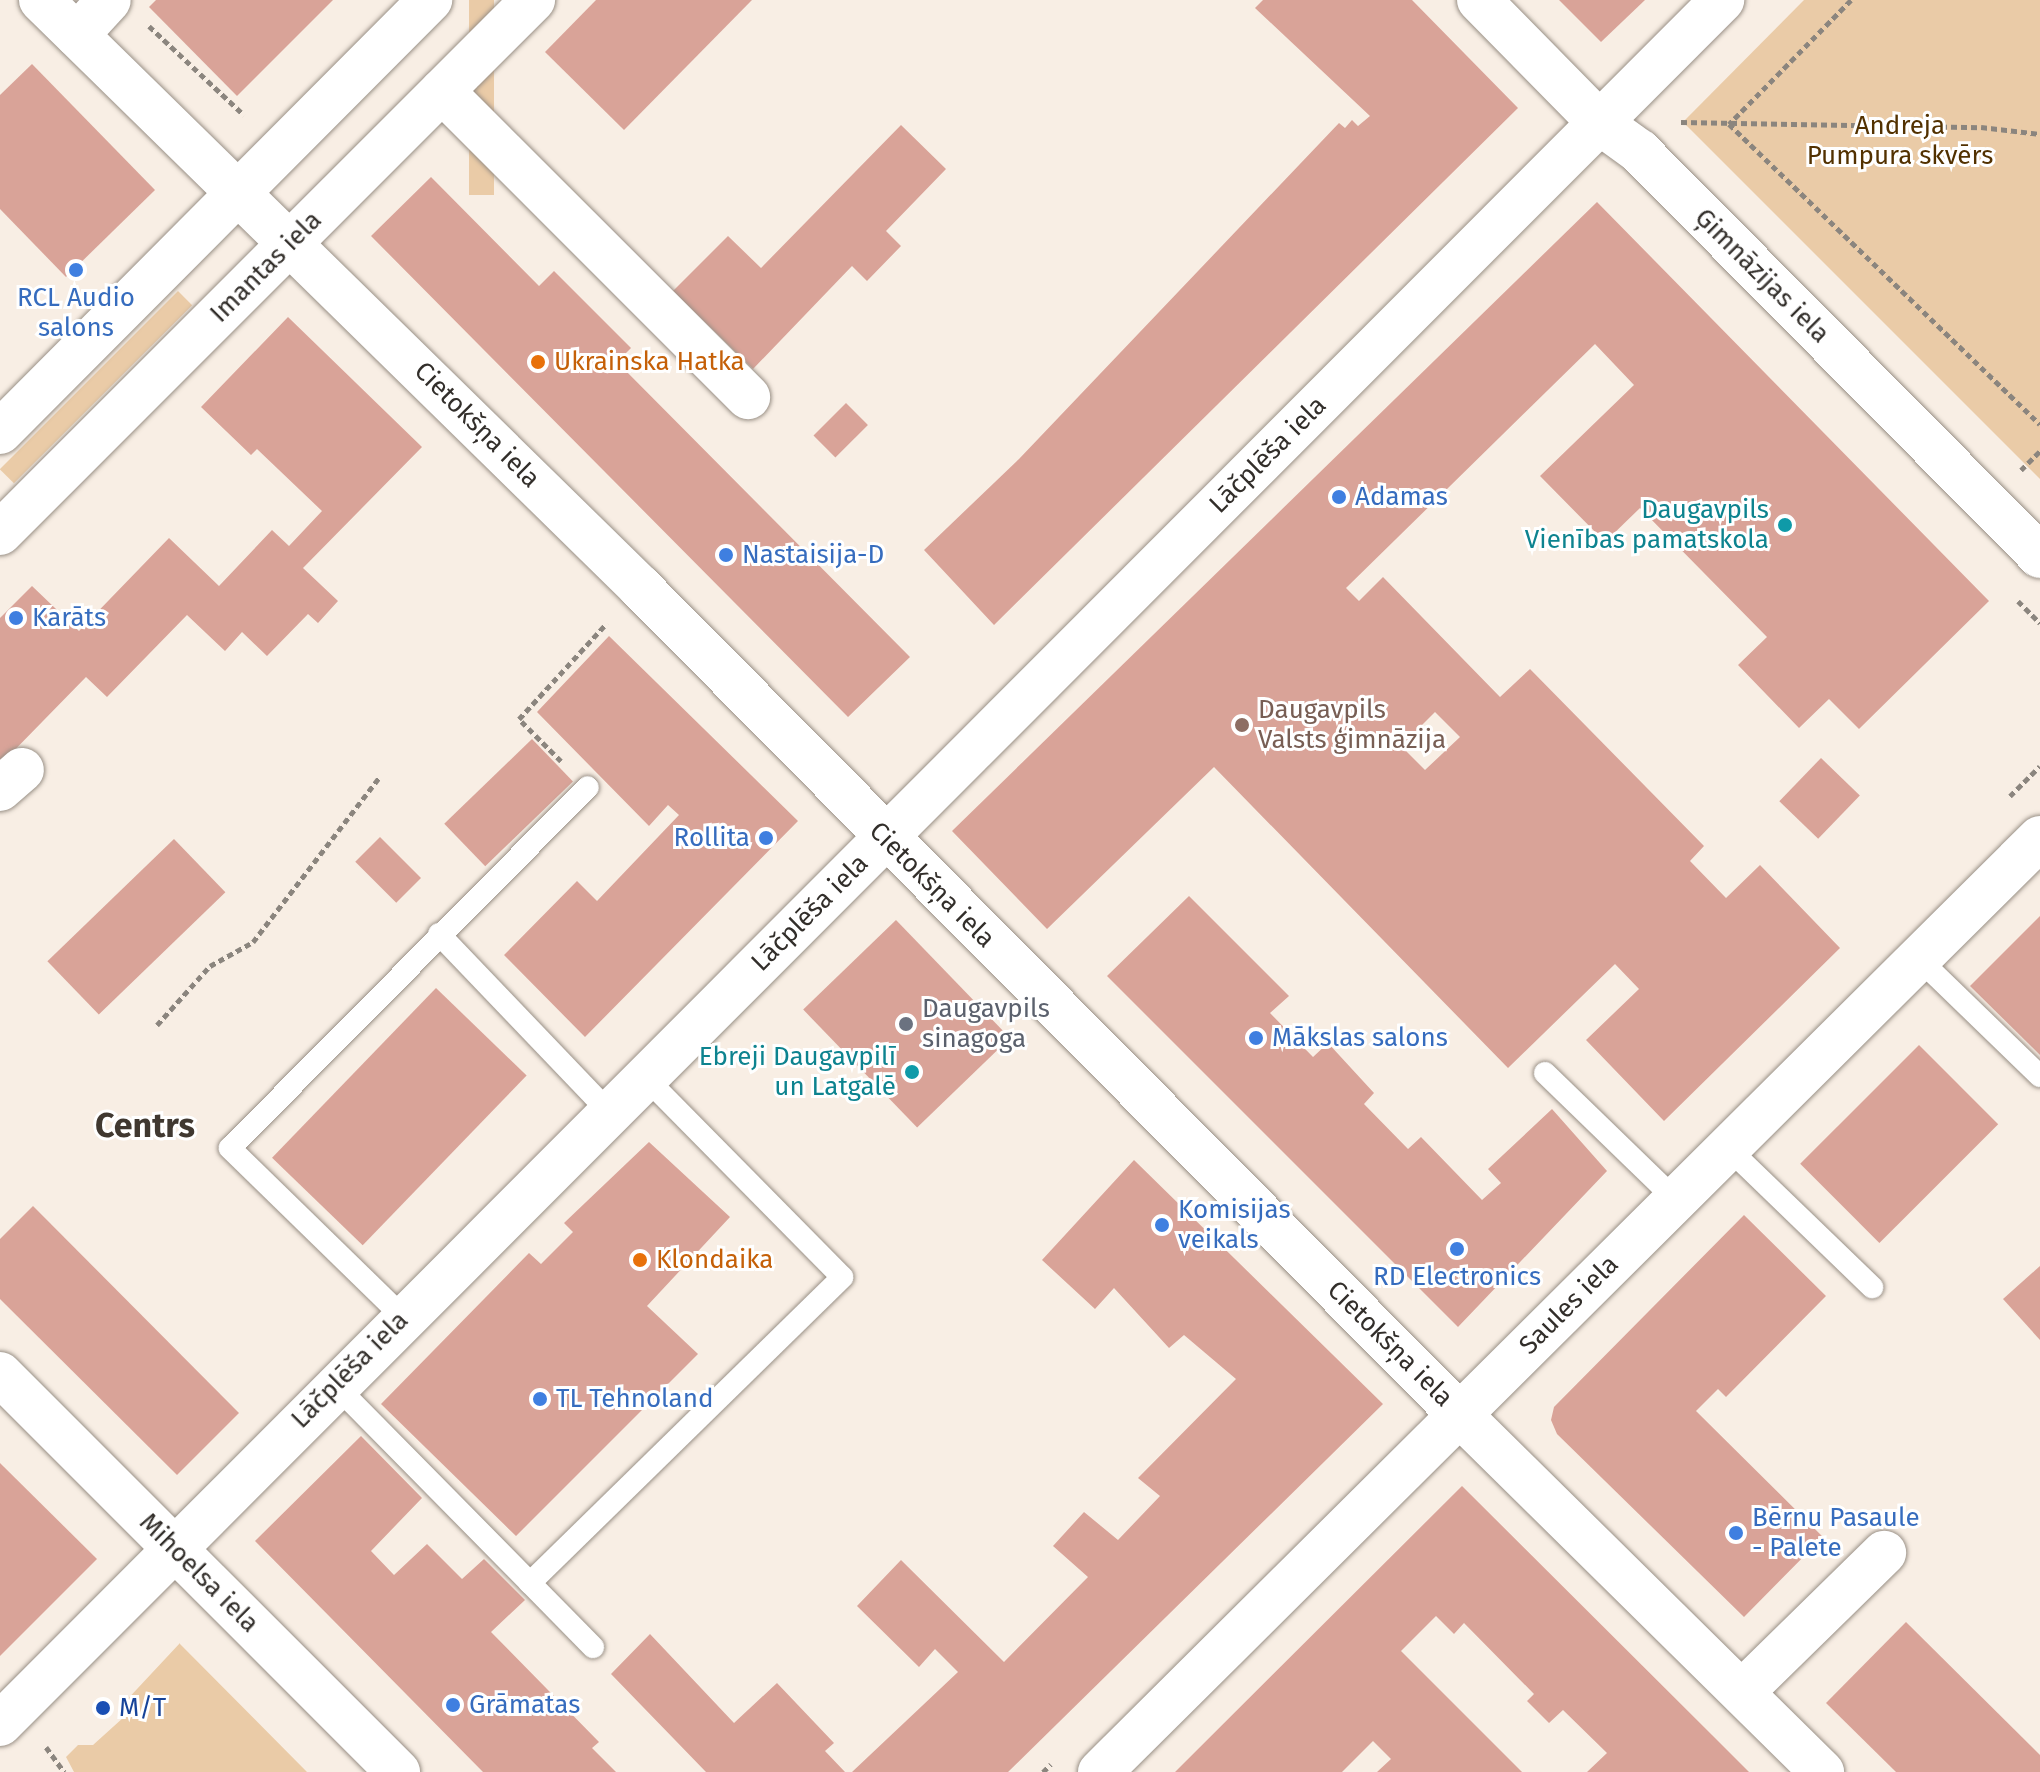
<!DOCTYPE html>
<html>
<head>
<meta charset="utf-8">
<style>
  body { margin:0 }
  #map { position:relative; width:2040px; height:1772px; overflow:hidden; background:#f8eee4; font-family:"Fira Sans",sans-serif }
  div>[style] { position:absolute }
  .green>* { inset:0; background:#eacba7; transform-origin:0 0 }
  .building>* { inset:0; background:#d9a398; transform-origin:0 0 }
  .path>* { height:5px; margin-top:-2.5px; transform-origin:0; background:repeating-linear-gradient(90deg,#8b857e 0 6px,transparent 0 10px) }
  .roads { filter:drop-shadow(0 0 2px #999086) drop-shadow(0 0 2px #999086) }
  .lane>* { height:22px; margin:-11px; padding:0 11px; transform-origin:11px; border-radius:11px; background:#fff }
  .street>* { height:44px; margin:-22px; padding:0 22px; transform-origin:22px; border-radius:22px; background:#fff }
  .secondary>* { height:44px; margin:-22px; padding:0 22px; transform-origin:22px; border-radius:22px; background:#fff }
  .dots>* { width:22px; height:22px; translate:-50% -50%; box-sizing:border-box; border:4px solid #fff; border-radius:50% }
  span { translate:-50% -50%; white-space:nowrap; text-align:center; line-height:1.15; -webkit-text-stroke:6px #fff; paint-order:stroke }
  .park-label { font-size:26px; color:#523100 }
  .street-label { font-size:26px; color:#322e2a }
  .shop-label { font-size:26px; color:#366cbe }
  .left { translate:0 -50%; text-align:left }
  .right { translate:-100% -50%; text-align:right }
  .food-label { font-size:26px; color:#c56008 }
  .culture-label { font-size:26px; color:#0d838f }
  .education-label { font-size:26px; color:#785e54 }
  .worship-label { font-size:26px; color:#5b616d }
  .transit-label { font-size:26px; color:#164399 }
  .district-label { font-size:34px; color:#403830; font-weight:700 }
</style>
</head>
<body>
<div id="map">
  <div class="green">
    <i style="left:469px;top:0;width:25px;height:195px"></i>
    <i style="clip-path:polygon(1804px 0,2040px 0,2040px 479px,1683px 122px)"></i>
    <i style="left:178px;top:291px;width:20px;height:252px;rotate:45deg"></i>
    <i style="clip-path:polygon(180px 1643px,180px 1644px,307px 1772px,74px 1772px,66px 1757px,78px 1745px,93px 1745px,124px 1717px,123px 1704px)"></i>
  </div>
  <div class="building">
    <i style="clip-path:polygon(156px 0,333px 0,237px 96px,149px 7px)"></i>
    <i style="clip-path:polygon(596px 0,752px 0,624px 130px,545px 52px)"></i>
    <i style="clip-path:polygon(1263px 0,1412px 0,1518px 108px,994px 625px,924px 550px,1019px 459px,1339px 123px,1345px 128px,1352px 120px,1358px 126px,1370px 116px,1255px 8px)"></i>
    <i style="clip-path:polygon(1559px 0,1645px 0,1601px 42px)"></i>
    <i style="clip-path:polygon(32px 64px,155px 190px,66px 277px,0 209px,0 95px)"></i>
    <i style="clip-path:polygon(901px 125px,946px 169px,886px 231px,901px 246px,867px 281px,852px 266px,753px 369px,673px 291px,728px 236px,761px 268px)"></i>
    <i style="clip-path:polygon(431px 177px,539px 286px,554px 271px,631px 348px,617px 362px,910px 657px,848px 717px,371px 236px)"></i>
    <i style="clip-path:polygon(evenodd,1597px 202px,1989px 601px,1859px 729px,1829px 699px,1799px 728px,1738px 665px,1767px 637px,1640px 508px,1605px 542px,1540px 476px,1634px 385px,1595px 344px,1346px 588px,1359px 601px,1383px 577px,1500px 697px,1530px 669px,1704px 846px,1690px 861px,1726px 898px,1760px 865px,1840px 948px,1664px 1121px,1586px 1040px,1639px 989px,1615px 964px,1508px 1068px,1214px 767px,1047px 929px,952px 831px,1597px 202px,1435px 712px,1460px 737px,1425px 770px,1401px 746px,1435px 712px)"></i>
    <i style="clip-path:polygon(288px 317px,422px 447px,303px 568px,338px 601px,318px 623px,308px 614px,267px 656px,242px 632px,225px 651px,187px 615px,107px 697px,86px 677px,0 765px,0 618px,32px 586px,79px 631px,169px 538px,219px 586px,272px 530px,289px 546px,322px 511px,257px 449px,251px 455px,201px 407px)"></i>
    <i style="left:846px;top:403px;width:31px;height:46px;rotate:45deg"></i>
    <i style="clip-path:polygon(609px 636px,798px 821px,585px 1037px,504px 955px,577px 881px,597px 901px,679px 815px,668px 805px,649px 826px,537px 712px)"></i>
    <i style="left:532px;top:739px;width:59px;height:122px;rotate:46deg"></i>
    <i style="left:1821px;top:758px;width:54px;height:60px;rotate:44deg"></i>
    <i style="left:380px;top:837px;width:58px;height:35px;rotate:45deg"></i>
    <i style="left:174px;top:839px;width:74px;height:176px;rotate:46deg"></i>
    <i style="clip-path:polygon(1189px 896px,1289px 996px,1270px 1013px,1313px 1057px,1328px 1043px,1374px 1093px,1364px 1104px,1408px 1149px,1421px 1137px,1482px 1200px,1501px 1183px,1488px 1169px,1552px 1109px,1607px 1171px,1458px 1327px,1107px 976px)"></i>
    <i style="clip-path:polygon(2040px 916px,2040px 1055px,1970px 986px)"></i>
    <i style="left:896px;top:920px;width:164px;height:129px;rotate:46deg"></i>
    <i style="left:436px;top:988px;width:126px;height:236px;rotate:44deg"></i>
    <i style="left:1919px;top:1045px;width:112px;height:168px;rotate:45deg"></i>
    <i style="clip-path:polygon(649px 1142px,730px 1217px,647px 1306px,698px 1354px,516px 1536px,381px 1404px,529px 1253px,541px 1264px,573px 1232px,564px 1223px)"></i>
    <i style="clip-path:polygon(1134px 1160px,1383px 1404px,1008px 1772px,852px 1772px,958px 1672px,935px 1649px,919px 1667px,857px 1606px,901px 1560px,1004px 1662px,1088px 1577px,1053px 1546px,1084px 1512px,1118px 1540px,1160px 1496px,1138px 1478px,1236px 1379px,1184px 1335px,1169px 1348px,1114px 1288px,1095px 1309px,1042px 1260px)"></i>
    <i style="clip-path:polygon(33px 1206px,239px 1413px,177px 1475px,0 1299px,0 1239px)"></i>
    <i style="clip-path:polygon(1744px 1215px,1826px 1296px,1726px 1397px,1718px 1389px,1696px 1411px,1823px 1537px,1744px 1617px,1557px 1434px,1551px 1420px,1554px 1407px)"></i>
    <i style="clip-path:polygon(2040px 1266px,2040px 1340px,2003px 1299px)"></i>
    <i style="clip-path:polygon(361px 1436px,422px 1498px,371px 1551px,394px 1575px,427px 1544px,462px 1579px,484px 1559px,525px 1600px,491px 1632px,599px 1742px,592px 1748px,616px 1772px,483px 1772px,255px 1541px)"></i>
    <i style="clip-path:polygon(0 1463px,97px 1559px,0 1656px)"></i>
    <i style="clip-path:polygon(1462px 1486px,1712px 1735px,1749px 1772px,1587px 1772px,1607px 1753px,1563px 1710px,1549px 1723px,1527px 1701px,1534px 1694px,1464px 1623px,1454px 1634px,1436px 1616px,1401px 1651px,1522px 1772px,1377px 1772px,1391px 1759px,1373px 1741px,1342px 1772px,1175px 1772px)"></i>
    <i style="clip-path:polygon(1906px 1622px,2040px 1755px,2040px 1772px,1896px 1772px,1826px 1703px)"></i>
    <i style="clip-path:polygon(650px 1634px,734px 1723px,777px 1683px,834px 1743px,825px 1751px,845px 1772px,706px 1772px,611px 1674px)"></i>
  </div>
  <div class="path">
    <i style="left:1851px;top:0;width:174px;rotate:134.5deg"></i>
    <i style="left:1729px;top:124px;width:432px;rotate:44deg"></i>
    <i style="left:149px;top:26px;width:130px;rotate:43.1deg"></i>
    <i style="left:1681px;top:122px;width:300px;rotate:1deg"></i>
    <i style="left:1981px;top:127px;width:59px;rotate:6.8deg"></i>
    <i style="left:2021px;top:470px;width:27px;rotate:-45deg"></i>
    <i style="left:2018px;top:601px;width:31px;rotate:45deg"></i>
    <i style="left:561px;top:761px;width:59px;rotate:-135deg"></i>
    <i style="left:519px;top:719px;width:130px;rotate:-47.5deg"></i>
    <i style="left:2010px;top:796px;width:42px;rotate:-45deg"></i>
    <i style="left:157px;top:1025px;width:79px;rotate:-48.1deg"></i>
    <i style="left:210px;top:966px;width:49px;rotate:-29.2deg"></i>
    <i style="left:253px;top:942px;width:207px;rotate:-52.5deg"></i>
    <i style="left:46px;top:1747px;width:31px;rotate:54deg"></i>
    <i style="left:1043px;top:1772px;width:11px;rotate:-45deg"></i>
  </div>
  <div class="roads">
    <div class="lane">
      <i style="left:439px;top:934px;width:248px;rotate:46.3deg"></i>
      <i style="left:1917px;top:957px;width:171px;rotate:44.1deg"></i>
      <i style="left:1545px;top:1073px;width:182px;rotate:44.1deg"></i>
      <i style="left:1727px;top:1147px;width:202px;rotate:44deg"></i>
      <i style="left:403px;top:1317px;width:242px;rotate:-135.7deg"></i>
      <i style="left:230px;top:1148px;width:508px;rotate:-45.24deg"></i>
      <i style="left:335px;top:1385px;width:278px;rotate:45.4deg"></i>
      <i style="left:530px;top:1583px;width:437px;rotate:-44.4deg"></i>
      <i style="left:842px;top:1277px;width:279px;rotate:-134.6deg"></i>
      <i style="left:530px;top:1583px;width:90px;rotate:45.5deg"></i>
    </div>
    <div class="street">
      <i style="left:41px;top:0;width:839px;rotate:44.42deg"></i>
      <i style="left:640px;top:587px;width:1164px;rotate:45.28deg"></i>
      <i style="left:1459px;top:1414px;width:510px;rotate:44.6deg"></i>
      <i style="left:1479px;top:0;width:173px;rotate:45.5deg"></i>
      <i style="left:1600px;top:123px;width:48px;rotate:35.7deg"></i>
      <i style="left:1639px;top:151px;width:570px;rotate:45.28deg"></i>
      <i style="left:77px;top:35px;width:47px;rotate:-47.6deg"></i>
      <i style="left:442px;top:91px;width:433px;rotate:45deg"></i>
      <i style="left:0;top:789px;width:29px;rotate:-41deg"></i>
      <i style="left:0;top:1374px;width:563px;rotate:45deg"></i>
      <i style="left:1742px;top:1692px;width:199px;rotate:-44.4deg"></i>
      <i style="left:0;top:1724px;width:2437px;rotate:-45.03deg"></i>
      <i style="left:1100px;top:1772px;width:1325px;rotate:-44.82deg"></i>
    </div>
    <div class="secondary">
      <i style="left:0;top:432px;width:610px;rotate:-45.13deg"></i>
      <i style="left:0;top:533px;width:754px;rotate:-45deg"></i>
    </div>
  </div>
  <div class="dots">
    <i style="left:76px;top:270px;background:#3f7fe0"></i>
    <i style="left:538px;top:362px;background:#e8710a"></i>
    <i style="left:1339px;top:497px;background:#3f7fe0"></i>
    <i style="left:1785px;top:525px;background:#0f9aa8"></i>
    <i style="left:726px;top:555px;background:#3f7fe0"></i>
    <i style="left:16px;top:618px;background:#3f7fe0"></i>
    <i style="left:1242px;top:725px;background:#8d6e63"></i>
    <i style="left:766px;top:838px;background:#3f7fe0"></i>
    <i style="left:906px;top:1024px;background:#6b7280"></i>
    <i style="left:1256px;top:1038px;background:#3f7fe0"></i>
    <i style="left:912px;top:1072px;background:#0f9aa8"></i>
    <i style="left:1162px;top:1225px;background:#3f7fe0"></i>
    <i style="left:1457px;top:1249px;background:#3f7fe0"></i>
    <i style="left:640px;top:1260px;background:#e8710a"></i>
    <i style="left:540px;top:1399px;background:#3f7fe0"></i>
    <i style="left:1736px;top:1533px;background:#3f7fe0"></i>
    <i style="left:453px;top:1705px;background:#3f7fe0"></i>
    <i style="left:103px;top:1708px;background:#1a4fb4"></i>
  </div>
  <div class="park-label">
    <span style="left:1900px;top:141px">Andreja<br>Pumpura skvērs</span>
  </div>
  <div class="street-label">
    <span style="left:266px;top:267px;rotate:-45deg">Imantas iela</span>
    <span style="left:1762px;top:276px;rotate:45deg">Ģimnāzijas iela</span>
    <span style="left:477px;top:425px;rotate:45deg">Cietokšņa iela</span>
    <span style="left:1268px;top:455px;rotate:-45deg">Lāčplēša iela</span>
    <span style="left:932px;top:885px;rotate:45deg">Cietokšņa iela</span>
    <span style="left:810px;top:913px;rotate:-45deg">Lāčplēša iela</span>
    <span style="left:1569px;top:1305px;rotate:-45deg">Saules iela</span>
    <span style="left:1390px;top:1344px;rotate:45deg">Cietokšņa iela</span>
    <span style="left:350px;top:1370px;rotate:-45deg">Lāčplēša iela</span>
    <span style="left:199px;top:1573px;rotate:45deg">Mihoelsa iela</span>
  </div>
  <div class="shop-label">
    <span style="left:76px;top:313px">RCL Audio<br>salons</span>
    <span class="left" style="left:1355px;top:497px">Adamas</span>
    <span class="left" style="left:742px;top:555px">Nastaisija-D</span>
    <span class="left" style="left:32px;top:618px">Karāts</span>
    <span class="right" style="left:750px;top:838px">Rollita</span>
    <span class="left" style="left:1272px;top:1038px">Mākslas salons</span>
    <span class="left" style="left:1178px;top:1225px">Komisijas<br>veikals</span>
    <span style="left:1457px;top:1277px">RD Electronics</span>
    <span class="left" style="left:556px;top:1399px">TL Tehnoland</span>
    <span class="left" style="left:1752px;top:1533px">Bērnu Pasaule<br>- Palete</span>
    <span class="left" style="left:469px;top:1705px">Grāmatas</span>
  </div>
  <div class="food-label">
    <span class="left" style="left:554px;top:362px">Ukrainska Hatka</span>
    <span class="left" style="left:656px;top:1260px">Klondaika</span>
  </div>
  <div class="culture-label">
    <span class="right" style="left:1769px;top:525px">Daugavpils<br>Vienības pamatskola</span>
    <span class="right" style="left:896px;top:1072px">Ebreji Daugavpilī<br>un Latgalē</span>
  </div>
  <div class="education-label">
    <span class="left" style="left:1258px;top:725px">Daugavpils<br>Valsts ģimnāzija</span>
  </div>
  <div class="worship-label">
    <span class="left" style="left:922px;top:1024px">Daugavpils<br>sinagoga</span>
  </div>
  <div class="transit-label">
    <span class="left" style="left:119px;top:1708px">M/T</span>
  </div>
  <div class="district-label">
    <span style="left:145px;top:1126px">Centrs</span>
  </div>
</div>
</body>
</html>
